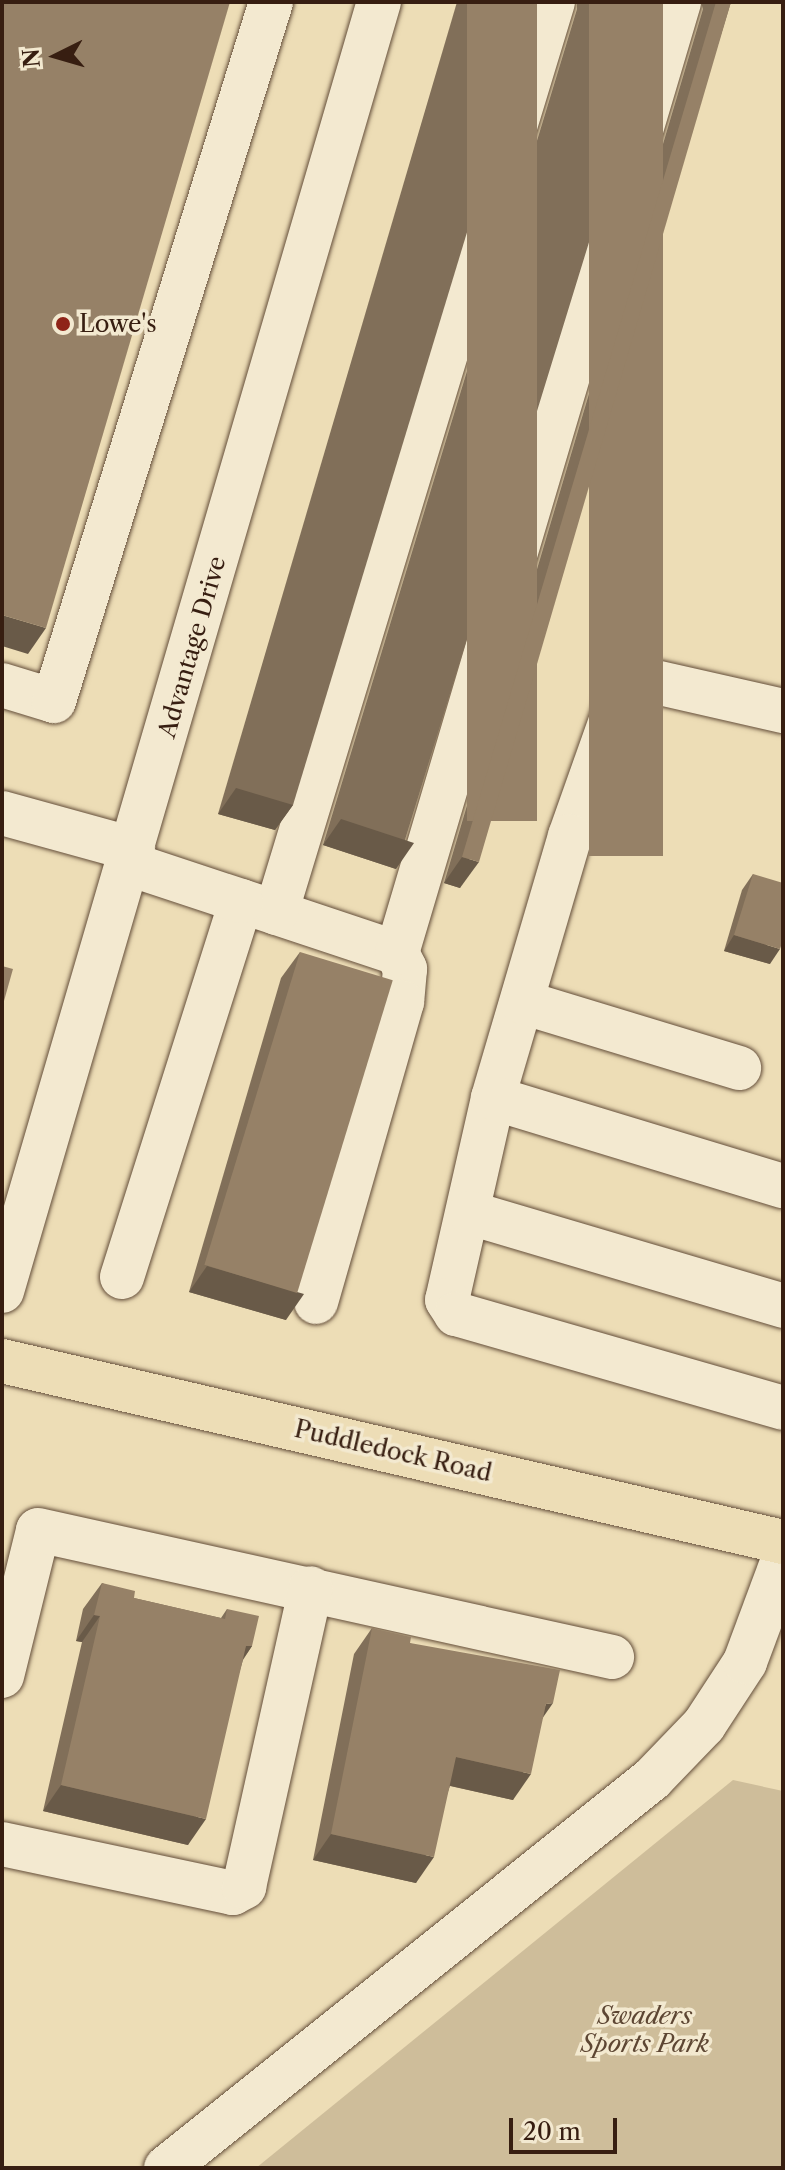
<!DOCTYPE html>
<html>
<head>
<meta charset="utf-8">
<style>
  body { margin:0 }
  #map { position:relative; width:785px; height:2170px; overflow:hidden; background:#edddb6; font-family:"Libre Caslon Text",serif }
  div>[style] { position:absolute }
  .green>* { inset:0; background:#cebd9a }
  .roads { filter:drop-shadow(0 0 2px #644e3a) drop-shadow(0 0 2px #644e3a) }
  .minor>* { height:44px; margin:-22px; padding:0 22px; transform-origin:22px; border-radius:22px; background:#f3e9d0 }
  .major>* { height:44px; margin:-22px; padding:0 22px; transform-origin:22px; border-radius:22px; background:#edddb6 }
  .wall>* { inset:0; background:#816f59 }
  .shaded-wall>* { inset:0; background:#695a48 }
  .building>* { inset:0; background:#968167; transform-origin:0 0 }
  .dots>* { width:22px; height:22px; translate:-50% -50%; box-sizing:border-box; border:4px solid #f3e9d0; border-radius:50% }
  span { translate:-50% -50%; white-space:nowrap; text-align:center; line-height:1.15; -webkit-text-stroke:7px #f3e9d0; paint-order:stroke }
  .poi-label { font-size:24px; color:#371e11 }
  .left { translate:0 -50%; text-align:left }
  .street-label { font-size:24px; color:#371e11 }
  .park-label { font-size:24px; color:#5d4633; font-style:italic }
  .frame { position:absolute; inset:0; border:4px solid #371e11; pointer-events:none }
  .north { position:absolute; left:16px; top:16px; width:80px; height:80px; -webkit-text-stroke:6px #f3e9d0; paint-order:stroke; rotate:265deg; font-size:22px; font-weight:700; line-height:32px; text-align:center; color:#371e11 }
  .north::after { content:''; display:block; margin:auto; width:28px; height:36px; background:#371e11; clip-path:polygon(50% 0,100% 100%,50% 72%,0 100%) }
  .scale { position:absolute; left:509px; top:2118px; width:108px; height:36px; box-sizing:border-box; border:4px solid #371e11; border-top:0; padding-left:10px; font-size:24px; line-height:28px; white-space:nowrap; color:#371e11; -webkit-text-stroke:6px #f3e9d0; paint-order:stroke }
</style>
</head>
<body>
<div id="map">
  <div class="green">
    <i style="clip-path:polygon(733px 1780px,783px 1791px,783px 2168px,256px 2168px)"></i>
  </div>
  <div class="roads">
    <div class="minor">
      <i style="left:2px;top:685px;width:54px;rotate:17.1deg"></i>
      <i style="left:54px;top:701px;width:732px;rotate:-72.75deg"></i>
      <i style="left:783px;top:711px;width:135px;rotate:-167.2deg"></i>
      <i style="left:651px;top:681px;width:18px;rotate:180deg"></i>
      <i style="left:633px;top:681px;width:16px;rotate:137deg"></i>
      <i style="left:621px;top:692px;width:153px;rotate:109.5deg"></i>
      <i style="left:570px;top:836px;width:273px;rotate:106.4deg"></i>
      <i style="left:493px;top:1098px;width:207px;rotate:102.8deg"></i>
      <i style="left:447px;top:1300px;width:17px;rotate:57deg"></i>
      <i style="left:456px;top:1314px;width:340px;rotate:16deg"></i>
      <i style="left:2px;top:813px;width:136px;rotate:15.4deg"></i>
      <i style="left:241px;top:901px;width:164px;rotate:18.4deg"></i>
      <i style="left:397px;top:953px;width:18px;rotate:63deg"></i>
      <i style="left:405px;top:969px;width:33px;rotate:95deg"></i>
      <i style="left:402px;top:1002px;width:312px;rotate:106deg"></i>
      <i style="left:276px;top:913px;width:952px;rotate:-73.09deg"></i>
      <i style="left:397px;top:953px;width:992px;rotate:-73.48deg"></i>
      <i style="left:522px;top:1002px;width:227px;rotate:16.9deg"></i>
      <i style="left:493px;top:1098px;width:303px;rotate:16.9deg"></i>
      <i style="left:470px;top:1213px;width:327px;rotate:16.5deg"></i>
      <i style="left:122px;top:1277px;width:394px;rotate:-72.4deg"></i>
      <i style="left:241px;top:901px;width:118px;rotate:-161.7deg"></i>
      <i style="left:2px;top:1291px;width:1343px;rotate:-73.7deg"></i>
      <i style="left:2px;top:1676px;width:150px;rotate:-76.1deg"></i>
      <i style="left:38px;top:1530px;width:588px;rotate:12.48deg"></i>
      <i style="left:2px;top:1844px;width:236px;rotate:12deg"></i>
      <i style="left:233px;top:1893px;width:13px;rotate:-29deg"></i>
      <i style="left:244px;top:1887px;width:306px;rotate:-77.4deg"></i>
      <i style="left:166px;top:2168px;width:623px;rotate:-38.67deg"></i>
      <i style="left:652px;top:1779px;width:75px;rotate:-46.1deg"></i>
      <i style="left:704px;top:1725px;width:75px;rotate:-56.9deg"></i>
      <i style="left:745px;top:1662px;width:109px;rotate:-69.6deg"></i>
    </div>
    <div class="major">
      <i style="left:2px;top:1361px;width:802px;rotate:13.05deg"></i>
    </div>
  </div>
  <div class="wall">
    <i style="clip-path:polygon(457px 2px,537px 2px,293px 805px,275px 830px,218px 814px)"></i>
    <i style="clip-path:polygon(577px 2px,663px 2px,396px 869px,323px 845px,577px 9px)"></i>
    <i style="clip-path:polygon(701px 2px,731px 2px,460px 888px,444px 883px,703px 9px)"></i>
    <i style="clip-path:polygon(753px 874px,770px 964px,724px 951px,742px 890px)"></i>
    <i style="clip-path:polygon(300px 952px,286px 1320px,189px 1292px,281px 978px)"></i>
    <i style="clip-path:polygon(102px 1583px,134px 1598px,221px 1618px,227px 1609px,252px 1646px,243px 1660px,188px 1845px,43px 1811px,82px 1642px,76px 1641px,83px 1609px)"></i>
    <i style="clip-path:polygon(372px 1628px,410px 1643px,543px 1716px,513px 1800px,450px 1786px,416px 1883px,313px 1860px,354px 1654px)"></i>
  </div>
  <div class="shaded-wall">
    <i style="clip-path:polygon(2px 615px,46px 628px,28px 654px,2px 646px)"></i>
    <i style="clip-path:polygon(236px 788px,293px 805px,275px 830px,218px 814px)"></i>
    <i style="clip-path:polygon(341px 819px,414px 843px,396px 869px,323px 845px)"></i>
    <i style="clip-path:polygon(462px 857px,479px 862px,460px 888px,444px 883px)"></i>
    <i style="clip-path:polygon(734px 935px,780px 949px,770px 964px,724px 951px)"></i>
    <i style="clip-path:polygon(207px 1266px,304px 1294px,286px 1320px,189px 1292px)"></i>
    <i style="clip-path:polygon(94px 1615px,100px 1616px,82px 1642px,76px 1641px)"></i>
    <i style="clip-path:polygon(246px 1646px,252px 1646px,234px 1672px)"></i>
    <i style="clip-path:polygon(553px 1703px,535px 1729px,546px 1704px)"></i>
    <i style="clip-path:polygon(456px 1757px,531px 1774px,513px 1800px,438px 1783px)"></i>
    <i style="clip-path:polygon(61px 1785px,206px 1819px,188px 1845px,43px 1811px)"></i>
    <i style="clip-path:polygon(331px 1834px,434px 1857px,416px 1883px,313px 1860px)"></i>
  </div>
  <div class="building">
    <i style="clip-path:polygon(2px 2px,230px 2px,46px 628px,2px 615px)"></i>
    <i style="left:467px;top:2px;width:70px;height:819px"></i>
    <i style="left:589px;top:2px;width:74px;height:854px"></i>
    <i style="clip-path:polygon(716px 2px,731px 2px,479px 862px,462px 857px)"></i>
    <i style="clip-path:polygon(753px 874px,783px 883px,783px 940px,780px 949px,734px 935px)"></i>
    <i style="left:300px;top:952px;width:97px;height:327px;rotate:17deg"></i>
    <i style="clip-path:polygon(2px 966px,13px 969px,2px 1008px)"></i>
    <i style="clip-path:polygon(102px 1583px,135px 1591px,134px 1598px,225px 1619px,227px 1609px,259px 1616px,252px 1646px,246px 1646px,206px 1819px,61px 1785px,100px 1616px,94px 1615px)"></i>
    <i style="clip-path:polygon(372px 1628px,411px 1637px,410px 1643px,560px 1670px,553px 1703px,546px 1704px,531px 1774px,456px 1757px,434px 1857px,331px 1834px)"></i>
  </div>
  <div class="dots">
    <i style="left:63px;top:324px;background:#8f2418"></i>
  </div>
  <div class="poi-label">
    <span class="left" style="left:79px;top:324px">Lowe's</span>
  </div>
  <div class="street-label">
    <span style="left:192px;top:647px;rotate:-74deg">Advantage Drive</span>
    <span style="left:393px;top:1451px;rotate:13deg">Puddledock Road</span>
  </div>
  <div class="park-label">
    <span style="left:645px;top:2030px">Swaders<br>Sports Park</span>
  </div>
  <div class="frame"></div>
  <div class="north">N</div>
  <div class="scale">20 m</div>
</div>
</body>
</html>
